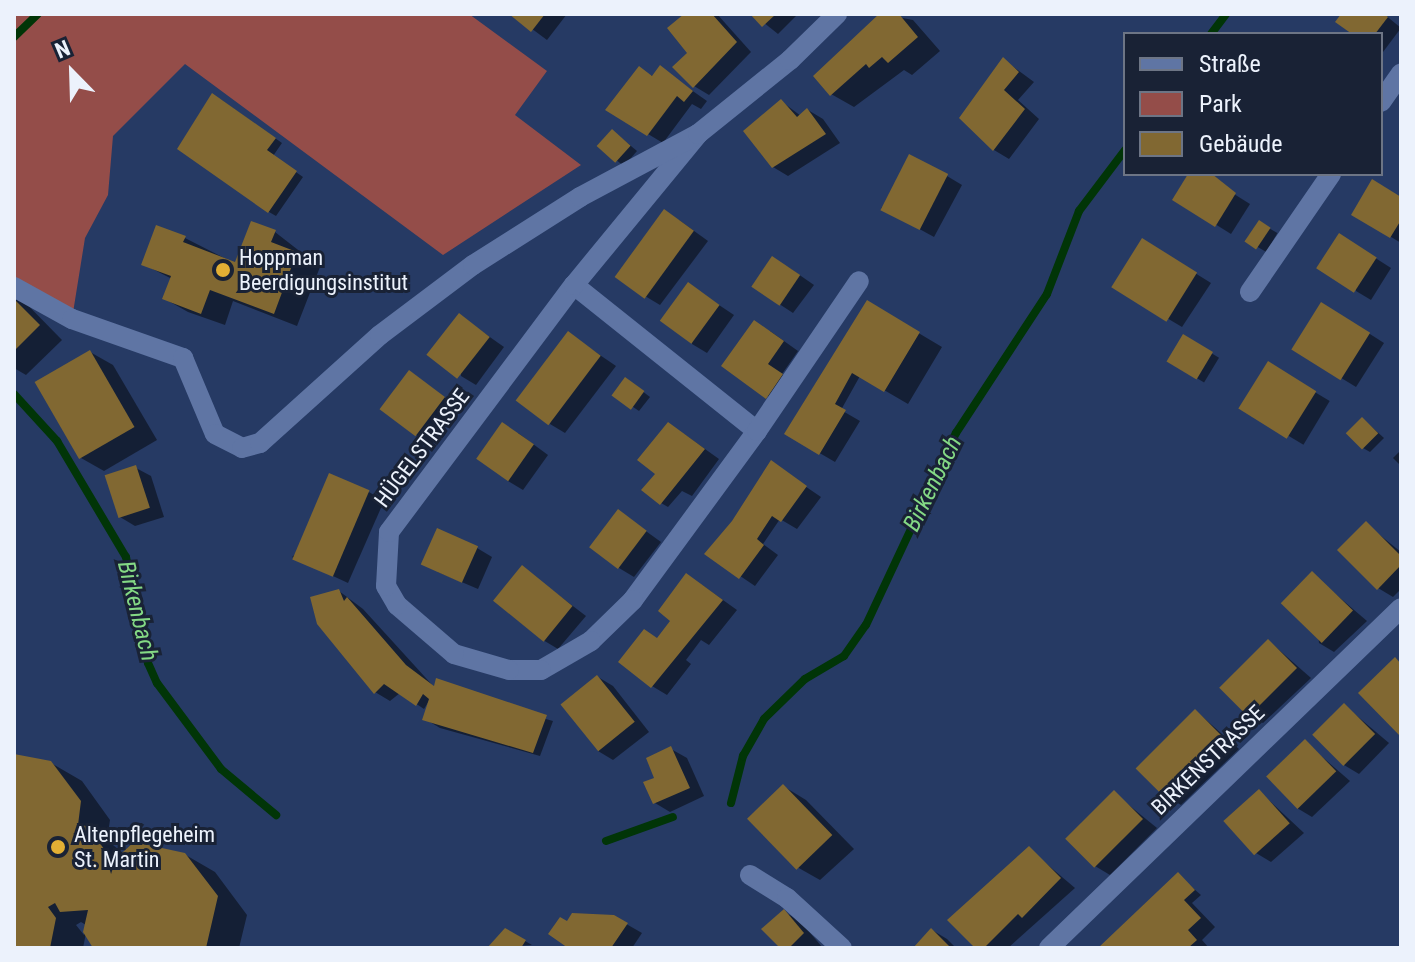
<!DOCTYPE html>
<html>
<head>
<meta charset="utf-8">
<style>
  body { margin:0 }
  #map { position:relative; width:1415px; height:962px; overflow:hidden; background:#263a64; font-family:"Roboto Condensed",sans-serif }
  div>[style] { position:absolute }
  .green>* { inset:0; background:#944d49 }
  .shadow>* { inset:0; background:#0007; transform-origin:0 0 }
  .stream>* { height:8px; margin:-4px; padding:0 4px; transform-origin:4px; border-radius:4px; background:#013507 }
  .building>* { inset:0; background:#816832; transform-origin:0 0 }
  .minor>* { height:20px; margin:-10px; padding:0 10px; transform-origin:10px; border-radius:10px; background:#5f75a4 }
  .dots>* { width:22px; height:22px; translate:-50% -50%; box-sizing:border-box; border:4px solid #192235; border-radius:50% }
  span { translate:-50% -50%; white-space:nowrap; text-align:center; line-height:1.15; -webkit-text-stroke:6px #192235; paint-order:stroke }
  .poi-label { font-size:22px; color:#ecf2fc }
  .left { translate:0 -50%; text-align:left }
  .street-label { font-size:22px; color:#ecf2fc }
  .water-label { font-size:24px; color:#84d985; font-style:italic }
  .frame { position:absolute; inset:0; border:16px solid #ecf2fc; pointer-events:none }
  .legend { position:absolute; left:1123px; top:32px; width:260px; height:144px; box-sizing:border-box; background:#192235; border:2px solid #6d7585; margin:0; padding:10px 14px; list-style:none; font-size:24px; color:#ecf2fc }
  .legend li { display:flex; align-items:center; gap:16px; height:40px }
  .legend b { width:40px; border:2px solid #6d7585 }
  .north { position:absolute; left:32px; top:32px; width:80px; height:80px; -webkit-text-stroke:6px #192235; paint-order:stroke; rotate:337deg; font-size:22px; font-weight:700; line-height:32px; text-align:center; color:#ecf2fc }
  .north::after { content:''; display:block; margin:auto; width:28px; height:36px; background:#ecf2fc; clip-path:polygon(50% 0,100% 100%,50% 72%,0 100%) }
</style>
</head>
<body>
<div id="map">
  <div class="green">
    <i style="clip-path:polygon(14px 14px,469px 14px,547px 71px,515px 115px,581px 165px,443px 255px,185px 64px,113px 136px,108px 195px,85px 238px,72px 319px,14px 287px)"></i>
  </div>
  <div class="shadow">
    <i style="clip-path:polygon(512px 14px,567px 14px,547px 40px)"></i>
    <i style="clip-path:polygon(687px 14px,717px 14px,751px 52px,709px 95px,694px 86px)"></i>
    <i style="clip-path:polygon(753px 14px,798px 14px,778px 34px)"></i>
    <i style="clip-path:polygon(882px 14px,913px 20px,940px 51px,912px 75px,904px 70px,854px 107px,831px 94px)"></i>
    <i style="clip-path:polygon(1344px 14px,1384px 14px,1401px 28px,1383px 52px,1381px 34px,1355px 34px)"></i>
    <i style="clip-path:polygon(1004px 60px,1034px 82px,1018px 100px,1039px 119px,1009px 159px,994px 150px)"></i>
    <i style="clip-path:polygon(660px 68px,707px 101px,701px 109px,692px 104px,663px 143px,648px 134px,639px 69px,654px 77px)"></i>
    <i style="clip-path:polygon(220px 99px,282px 143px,273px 156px,303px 177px,276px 216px,269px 212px)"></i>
    <i style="clip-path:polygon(781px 101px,801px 116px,808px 110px,823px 119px,840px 143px,788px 176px,773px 167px)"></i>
    <i style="clip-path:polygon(619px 136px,637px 151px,624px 166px,599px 147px)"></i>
    <i style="clip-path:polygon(1191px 174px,1202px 174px,1250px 204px,1231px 234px,1175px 199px)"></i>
    <i style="clip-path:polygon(947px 176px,962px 185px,934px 237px,881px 208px)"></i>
    <i style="clip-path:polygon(1401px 199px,1401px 243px,1353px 214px)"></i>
    <i style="clip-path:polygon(679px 220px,708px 241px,660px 305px,645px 296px)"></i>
    <i style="left:1260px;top:223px;width:20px;height:22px;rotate:30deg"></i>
    <i style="clip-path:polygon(275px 232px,320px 267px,297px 326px,233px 301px,225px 325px,188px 312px,165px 299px,172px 279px,143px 264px,185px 238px,236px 264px)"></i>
    <i style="clip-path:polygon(1355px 245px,1391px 268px,1371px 300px,1356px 291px)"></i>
    <i style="clip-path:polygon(1158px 250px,1211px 283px,1182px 327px,1113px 286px)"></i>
    <i style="clip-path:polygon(788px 267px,814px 285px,793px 313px,753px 287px)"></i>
    <i style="clip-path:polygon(689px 285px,734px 315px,707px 353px,692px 344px)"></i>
    <i style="clip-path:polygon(14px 291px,62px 340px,26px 375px,14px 368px)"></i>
    <i style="clip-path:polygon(868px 303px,942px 347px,908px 404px,860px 376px,841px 410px,860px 421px,835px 462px,787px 434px)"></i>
    <i style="clip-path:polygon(1337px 313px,1384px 343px,1356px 387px,1294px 349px)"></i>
    <i style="clip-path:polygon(460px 316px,504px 347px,476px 385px,461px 376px)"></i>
    <i style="clip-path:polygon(770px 331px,798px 351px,782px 374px,797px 385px,782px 406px,724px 366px)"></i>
    <i style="clip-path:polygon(569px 334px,616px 366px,565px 433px,550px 424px)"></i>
    <i style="left:1183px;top:336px;width:42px;height:29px;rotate:31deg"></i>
    <i style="clip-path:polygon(90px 352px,113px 365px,157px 440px,104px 471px,81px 458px)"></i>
    <i style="left:1268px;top:364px;width:72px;height:51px;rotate:31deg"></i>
    <i style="clip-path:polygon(409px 372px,459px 408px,432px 444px,416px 435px)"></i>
    <i style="clip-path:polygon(633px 384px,650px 397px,639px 411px,614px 394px)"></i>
    <i style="clip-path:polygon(1363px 419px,1384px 438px,1370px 452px,1363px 448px)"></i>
    <i style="clip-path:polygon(518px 433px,548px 455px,523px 490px,508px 481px)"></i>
    <i style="clip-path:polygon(684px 434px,719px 459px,692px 496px,682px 491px,668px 507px,661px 503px)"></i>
    <i style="clip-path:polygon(1401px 450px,1401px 466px,1393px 458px)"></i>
    <i style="clip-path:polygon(771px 463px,821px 497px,797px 529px,780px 519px,763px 544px,778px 555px,755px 586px,706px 553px,733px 524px)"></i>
    <i style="clip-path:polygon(136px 468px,151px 476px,164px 517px,135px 526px,120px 517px)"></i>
    <i style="clip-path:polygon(369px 492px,384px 501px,348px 583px,292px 557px)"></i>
    <i style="clip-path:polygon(618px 511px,661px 542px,634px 577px,619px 568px)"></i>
    <i style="clip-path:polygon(1366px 524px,1401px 552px,1401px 589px,1393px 597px,1378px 588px)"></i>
    <i style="clip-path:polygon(477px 548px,492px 557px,478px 589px,438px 572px)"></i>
    <i style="clip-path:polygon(523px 568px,586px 616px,558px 649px,543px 640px)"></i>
    <i style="clip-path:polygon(1312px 574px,1367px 621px,1334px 652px,1319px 643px)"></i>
    <i style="clip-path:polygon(702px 585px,737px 610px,709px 645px,701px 640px,686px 660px,691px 664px,667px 695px,652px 686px,659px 639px)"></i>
    <i style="clip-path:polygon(339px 591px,363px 609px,435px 688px,553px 721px,540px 756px,440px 728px,425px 719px,430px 699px,424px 709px,400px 693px,390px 701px,375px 692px)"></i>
    <i style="clip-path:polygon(1269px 641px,1311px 678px,1263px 723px,1248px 715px)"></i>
    <i style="clip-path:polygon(598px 677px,613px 686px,649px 732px,613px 760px,598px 751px)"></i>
    <i style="clip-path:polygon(1344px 705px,1389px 743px,1359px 774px,1344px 765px)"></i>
    <i style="clip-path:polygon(1196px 711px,1239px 749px,1181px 805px,1166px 796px)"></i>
    <i style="clip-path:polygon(1305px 742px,1350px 781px,1312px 817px,1297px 808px)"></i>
    <i style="clip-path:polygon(671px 749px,687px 758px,704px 796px,670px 812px,655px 803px,657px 779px)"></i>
    <i style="clip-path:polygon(evenodd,14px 756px,51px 763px,82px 781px,110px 820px,107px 840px,124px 854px,184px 854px,215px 872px,247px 915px,239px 948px,96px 948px,86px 933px,83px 948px,14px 948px,14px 756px,81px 922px,86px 925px,84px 935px,76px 925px,81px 922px)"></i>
    <i style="clip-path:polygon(783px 786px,806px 800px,854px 849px,820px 880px,797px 867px)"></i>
    <i style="clip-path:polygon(1259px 791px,1304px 833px,1271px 862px,1256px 853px)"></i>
    <i style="clip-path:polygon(1114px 793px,1157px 828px,1110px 875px,1095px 866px)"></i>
    <i style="clip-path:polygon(1029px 849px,1075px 888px,1008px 948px,978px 948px)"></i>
    <i style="clip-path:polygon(1178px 875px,1201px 895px,1192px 903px,1215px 927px,1202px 940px,1209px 948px,1101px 948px)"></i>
    <i style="clip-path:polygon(784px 912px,799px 920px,823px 948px,782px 948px)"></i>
    <i style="clip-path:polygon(614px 917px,642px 933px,632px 948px,572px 948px,568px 923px)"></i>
    <i style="clip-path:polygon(506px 930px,532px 945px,490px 948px)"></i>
    <i style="clip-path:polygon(932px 930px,947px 939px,956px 948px,916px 948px)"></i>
  </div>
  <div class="stream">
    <i style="left:1211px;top:34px;width:25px;rotate:-53deg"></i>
    <i style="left:14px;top:37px;width:33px;rotate:-44deg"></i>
    <i style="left:14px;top:394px;width:64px;rotate:47.5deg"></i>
    <i style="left:57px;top:441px;width:135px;rotate:59.3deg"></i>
    <i style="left:126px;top:557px;width:108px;rotate:78.3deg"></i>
    <i style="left:148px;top:663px;width:22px;rotate:66deg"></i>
    <i style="left:157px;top:683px;width:107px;rotate:53.3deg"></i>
    <i style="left:221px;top:769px;width:72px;rotate:39.9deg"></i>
    <i style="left:731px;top:803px;width:49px;rotate:-75.7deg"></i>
    <i style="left:743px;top:756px;width:43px;rotate:-60.4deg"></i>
    <i style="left:764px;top:719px;width:57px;rotate:-44.3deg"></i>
    <i style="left:805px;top:679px;width:45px;rotate:-30.5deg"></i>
    <i style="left:844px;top:656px;width:38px;rotate:-55deg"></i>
    <i style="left:866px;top:625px;width:212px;rotate:-64.9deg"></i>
    <i style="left:956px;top:433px;width:166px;rotate:-56.8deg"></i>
    <i style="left:1047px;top:294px;width:89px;rotate:-68.9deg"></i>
    <i style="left:1079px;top:211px;width:76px;rotate:-53deg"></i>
    <i style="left:606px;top:841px;width:71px;rotate:-19.7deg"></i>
  </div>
  <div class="building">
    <i style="clip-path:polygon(509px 14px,545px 14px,531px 32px)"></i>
    <i style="clip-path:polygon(684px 14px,712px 14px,737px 42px,693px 88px,672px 67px,687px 53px,667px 28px)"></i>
    <i style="clip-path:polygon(750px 14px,776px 14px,762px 27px)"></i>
    <i style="clip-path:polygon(879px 14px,899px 14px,918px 37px,888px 63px,882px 57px,869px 68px,866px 64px,830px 96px,813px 76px)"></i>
    <i style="clip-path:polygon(1341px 14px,1384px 14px,1388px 17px,1375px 34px,1352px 34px,1335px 22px)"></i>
    <i style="clip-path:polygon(1003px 57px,1019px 72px,1004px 90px,1025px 109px,993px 151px,959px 118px)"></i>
    <i style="clip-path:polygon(660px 65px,693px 91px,684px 102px,677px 96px,647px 136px,605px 110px,639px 66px,652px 76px)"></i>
    <i style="clip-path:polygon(212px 93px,276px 138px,267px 150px,297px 171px,268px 213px,177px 149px)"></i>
    <i style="clip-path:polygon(781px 99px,797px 117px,807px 108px,826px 134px,772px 168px,743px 131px)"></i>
    <i style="left:612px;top:129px;width:25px;height:23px;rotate:42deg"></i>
    <i style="left:909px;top:154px;width:44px;height:63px;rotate:27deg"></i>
    <i style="clip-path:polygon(1188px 174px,1212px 174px,1236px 193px,1215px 227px,1172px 200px)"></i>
    <i style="clip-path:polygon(1372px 179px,1401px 197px,1401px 220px,1390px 238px,1351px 215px)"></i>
    <i style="left:664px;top:209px;width:37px;height:84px;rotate:36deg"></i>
    <i style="left:1259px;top:220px;width:14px;height:26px;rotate:34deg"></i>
    <i style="clip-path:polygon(251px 221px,276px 230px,271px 242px,297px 252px,274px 314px,210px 290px,201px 314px,162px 299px,171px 276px,141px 265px,156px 225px,186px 236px,183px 242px,235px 262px)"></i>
    <i style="left:1339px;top:233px;width:45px;height:42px;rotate:33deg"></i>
    <i style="left:1142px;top:238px;width:65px;height:58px;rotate:32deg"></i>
    <i style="left:772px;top:256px;width:34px;height:37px;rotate:34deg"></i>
    <i style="left:688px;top:282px;width:39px;height:48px;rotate:36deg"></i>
    <i style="clip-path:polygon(14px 299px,40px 325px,14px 351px)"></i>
    <i style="clip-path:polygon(867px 300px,920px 332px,884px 392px,852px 373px,835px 404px,846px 410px,819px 455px,784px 434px)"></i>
    <i style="left:1321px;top:302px;width:58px;height:56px;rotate:32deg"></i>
    <i style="left:459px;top:313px;width:39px;height:53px;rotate:38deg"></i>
    <i style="clip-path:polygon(754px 320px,784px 341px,768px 364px,783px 374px,766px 399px,721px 366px)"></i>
    <i style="left:568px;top:331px;width:41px;height:87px;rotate:37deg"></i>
    <i style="left:1183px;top:334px;width:35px;height:32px;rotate:31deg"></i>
    <i style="left:90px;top:350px;width:89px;height:64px;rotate:60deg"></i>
    <i style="left:1268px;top:361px;width:57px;height:56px;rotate:32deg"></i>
    <i style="left:409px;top:370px;width:45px;height:49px;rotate:37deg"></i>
    <i style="left:625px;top:377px;width:24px;height:23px;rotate:36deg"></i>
    <i style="left:1362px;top:417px;width:23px;height:23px;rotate:45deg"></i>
    <i style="left:502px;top:422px;width:39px;height:45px;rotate:35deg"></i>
    <i style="clip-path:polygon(668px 422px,705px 449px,660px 505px,641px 490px,655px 474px,637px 460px)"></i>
    <i style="clip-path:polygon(771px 460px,807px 486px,781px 522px,772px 516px,757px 539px,764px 545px,739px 579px,704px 554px,732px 521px)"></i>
    <i style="left:136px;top:465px;width:45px;height:33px;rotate:72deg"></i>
    <i style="left:329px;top:473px;width:44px;height:94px;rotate:23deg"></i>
    <i style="left:618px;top:509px;width:36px;height:48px;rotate:37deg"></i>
    <i style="clip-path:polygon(1366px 521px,1401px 556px,1401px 565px,1377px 590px,1337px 550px)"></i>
    <i style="left:437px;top:528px;width:45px;height:40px;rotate:24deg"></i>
    <i style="left:522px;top:565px;width:65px;height:46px;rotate:39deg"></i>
    <i style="left:1312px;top:571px;width:57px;height:45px;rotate:44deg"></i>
    <i style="clip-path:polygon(686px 573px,723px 600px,651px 688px,618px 662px,644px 629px,657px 638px,670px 621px,658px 611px)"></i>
    <i style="clip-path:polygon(339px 589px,344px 601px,347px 597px,406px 665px,434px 686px,436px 678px,547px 715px,533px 753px,422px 720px,429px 699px,423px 694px,416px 706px,384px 684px,374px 694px,317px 624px,310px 597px)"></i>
    <i style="left:1268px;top:639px;width:41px;height:69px;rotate:45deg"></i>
    <i style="clip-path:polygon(1395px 657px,1401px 664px,1401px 737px,1358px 693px)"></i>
    <i style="left:597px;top:675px;width:60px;height:47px;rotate:51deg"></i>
    <i style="left:1344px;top:703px;width:44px;height:45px;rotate:45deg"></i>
    <i style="left:1195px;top:709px;width:42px;height:84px;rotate:45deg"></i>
    <i style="left:1305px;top:739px;width:45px;height:54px;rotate:46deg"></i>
    <i style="clip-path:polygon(671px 746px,690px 788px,653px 804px,643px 782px,654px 778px,646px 758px)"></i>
    <i style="clip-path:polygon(14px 754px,51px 761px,81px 801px,78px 825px,87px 826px,113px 861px,134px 842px,185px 853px,218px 896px,206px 948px,93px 948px,83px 932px,88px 910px,60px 912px,55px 903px,48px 907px,56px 918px,50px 948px,14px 948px)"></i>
    <i style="left:783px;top:784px;width:71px;height:50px;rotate:46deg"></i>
    <i style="left:1259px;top:789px;width:46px;height:48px;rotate:48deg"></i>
    <i style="left:1114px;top:790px;width:41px;height:69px;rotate:45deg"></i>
    <i style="clip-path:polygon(1029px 846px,1061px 878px,1022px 918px,1018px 914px,984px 948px,975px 948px,947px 920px)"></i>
    <i style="clip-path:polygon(1178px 872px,1195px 890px,1184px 900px,1201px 918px,1188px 930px,1197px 940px,1188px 948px,1098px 948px)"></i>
    <i style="clip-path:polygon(784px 909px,804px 933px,789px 948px,780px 948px,761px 929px)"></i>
    <i style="clip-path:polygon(572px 913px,614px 915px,628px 923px,611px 948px,568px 948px,548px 934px,560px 917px,567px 921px)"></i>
    <i style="clip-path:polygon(505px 928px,526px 940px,521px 948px,487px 948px)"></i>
    <i style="clip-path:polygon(931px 928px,951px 948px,913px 948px)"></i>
  </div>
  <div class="minor">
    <i style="left:1381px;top:102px;width:35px;rotate:-55deg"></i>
    <i style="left:574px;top:285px;width:234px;rotate:38.6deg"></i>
    <i style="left:757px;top:431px;width:210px;rotate:126.3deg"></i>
    <i style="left:633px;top:600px;width:59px;rotate:135.7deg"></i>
    <i style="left:591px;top:641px;width:58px;rotate:149.9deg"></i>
    <i style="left:541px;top:670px;width:32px;rotate:180deg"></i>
    <i style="left:509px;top:670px;width:57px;rotate:-163.8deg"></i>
    <i style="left:454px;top:654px;width:75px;rotate:-139.3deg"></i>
    <i style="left:397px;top:605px;width:22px;rotate:-120deg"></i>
    <i style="left:386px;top:586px;width:54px;rotate:-86.8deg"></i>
    <i style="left:389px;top:532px;width:309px;rotate:-53.2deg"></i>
    <i style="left:574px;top:285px;width:195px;rotate:-50.6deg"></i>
    <i style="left:14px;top:287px;width:66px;rotate:28.9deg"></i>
    <i style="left:72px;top:319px;width:118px;rotate:19.4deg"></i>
    <i style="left:183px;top:358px;width:82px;rotate:67.2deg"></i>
    <i style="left:215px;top:434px;width:30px;rotate:27deg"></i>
    <i style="left:242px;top:448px;width:19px;rotate:-16deg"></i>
    <i style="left:260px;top:443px;width:161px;rotate:-42deg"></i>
    <i style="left:380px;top:335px;width:116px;rotate:-37deg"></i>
    <i style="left:473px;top:265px;width:127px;rotate:-32.4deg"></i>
    <i style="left:580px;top:197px;width:134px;rotate:-28.1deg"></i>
    <i style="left:698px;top:134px;width:118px;rotate:-38.8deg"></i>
    <i style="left:790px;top:60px;width:66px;rotate:-44.4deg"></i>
    <i style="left:1250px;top:292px;width:143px;rotate:-55.5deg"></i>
    <i style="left:757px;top:431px;width:181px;rotate:-55.8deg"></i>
    <i style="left:750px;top:875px;width:44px;rotate:31.9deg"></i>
    <i style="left:787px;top:898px;width:74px;rotate:42.3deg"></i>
    <i style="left:1049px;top:948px;width:489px;rotate:-44deg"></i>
  </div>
  <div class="dots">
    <i style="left:223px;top:270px;background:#e2af34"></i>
    <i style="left:58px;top:847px;background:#e2af34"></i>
  </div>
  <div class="poi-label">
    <span class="left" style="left:239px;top:270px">Hoppman<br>Beerdigungsinstitut</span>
    <span class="left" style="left:74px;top:847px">Altenpflegeheim<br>St. Martin</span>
  </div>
  <div class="street-label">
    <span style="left:422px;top:448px;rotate:-53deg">HÜGELSTRASSE</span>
    <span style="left:1208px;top:760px;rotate:-44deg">BIRKENSTRASSE</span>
  </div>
  <div class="water-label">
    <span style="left:933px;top:484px;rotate:-64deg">Birkenbach</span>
    <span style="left:137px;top:611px;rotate:76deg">Birkenbach</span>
  </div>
  <div class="frame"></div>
  <ul class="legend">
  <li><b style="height:10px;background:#5f75a4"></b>Straße</li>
  <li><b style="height:22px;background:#944d49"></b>Park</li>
  <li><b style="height:22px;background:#816832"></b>Gebäude</li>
  </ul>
  <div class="north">N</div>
</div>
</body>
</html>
